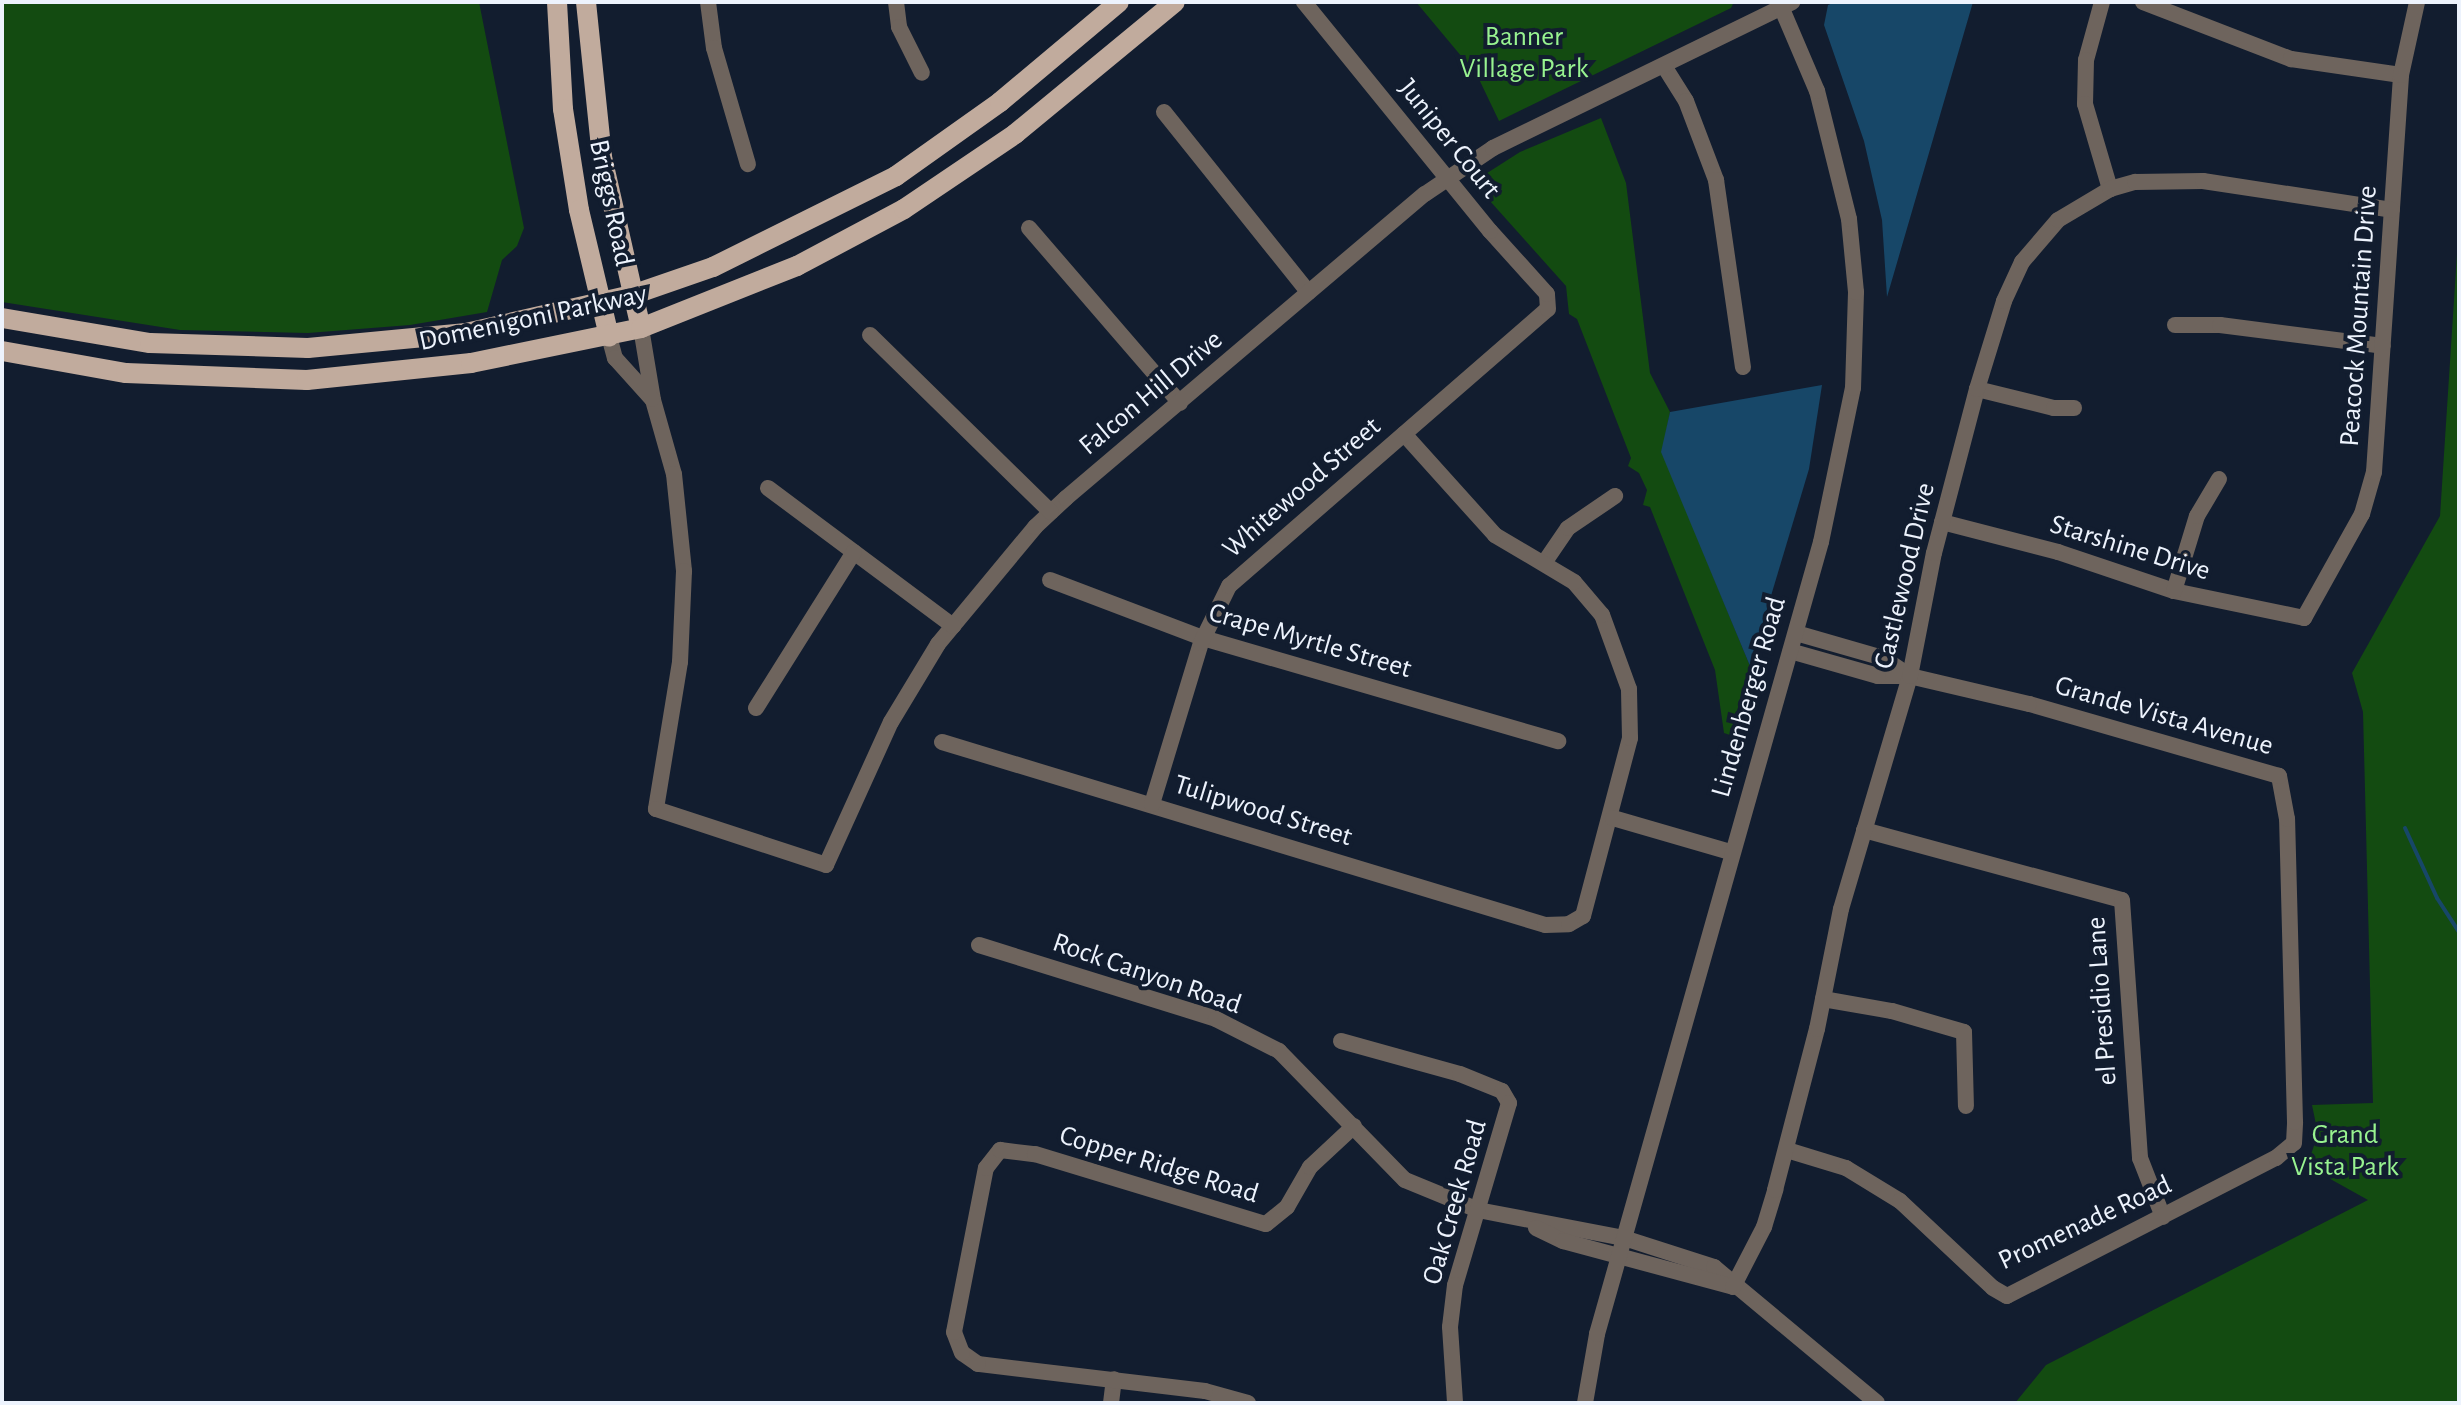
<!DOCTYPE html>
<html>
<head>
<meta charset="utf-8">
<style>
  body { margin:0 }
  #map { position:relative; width:2461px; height:1405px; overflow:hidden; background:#121d2f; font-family:"Alegreya Sans",sans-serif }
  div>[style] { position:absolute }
  .green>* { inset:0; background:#134b11 }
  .water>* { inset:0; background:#174768 }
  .stream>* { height:4px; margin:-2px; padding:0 2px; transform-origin:2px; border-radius:2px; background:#174768 }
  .minor>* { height:16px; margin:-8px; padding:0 8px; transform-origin:8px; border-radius:8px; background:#6e645d }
  .major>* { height:20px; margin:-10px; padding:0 10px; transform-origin:10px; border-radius:10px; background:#c1ab9d }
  span { translate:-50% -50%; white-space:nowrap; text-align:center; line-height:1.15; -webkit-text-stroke:8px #121d2f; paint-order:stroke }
  .park-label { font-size:28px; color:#98f390 }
  .street-label { font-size:28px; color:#edf3fd }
  .frame { position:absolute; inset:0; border:4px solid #edf3fd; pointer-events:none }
</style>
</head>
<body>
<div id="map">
  <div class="green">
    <i style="clip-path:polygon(2px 2px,479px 2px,524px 228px,517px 246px,502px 260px,487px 312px,410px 325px,308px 333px,180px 330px,2px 302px)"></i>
    <i style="clip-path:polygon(1416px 2px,1734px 2px,1731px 8px,1499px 121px,1477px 75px)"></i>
    <i style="clip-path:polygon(1601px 118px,1626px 183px,1650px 373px,1670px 412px,1662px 452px,1750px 666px,1730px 735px,1724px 733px,1715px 670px,1650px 507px,1643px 505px,1647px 490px,1639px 473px,1628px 466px,1631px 458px,1577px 319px,1569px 314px,1566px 286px,1481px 191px,1484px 175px,1520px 152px)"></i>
    <i style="clip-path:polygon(2459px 223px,2459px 1403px,2015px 1403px,2046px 1365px,2368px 1200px,2307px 1166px,2318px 1134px,2312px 1105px,2373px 1103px,2363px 712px,2352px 673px,2440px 516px)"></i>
  </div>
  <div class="water">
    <i style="clip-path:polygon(1835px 2px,1973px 2px,1887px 297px,1882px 220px,1864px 141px,1824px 25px,1828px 5px)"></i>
    <i style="clip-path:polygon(1822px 385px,1809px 469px,1750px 666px,1661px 452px,1670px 412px)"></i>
  </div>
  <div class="stream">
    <i style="left:2405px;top:828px;width:77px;rotate:65.4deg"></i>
    <i style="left:2437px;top:898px;width:40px;rotate:57.1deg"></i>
  </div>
  <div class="minor">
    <i style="left:708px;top:2px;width:46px;rotate:82.6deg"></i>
    <i style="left:714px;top:48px;width:121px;rotate:73.7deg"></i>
    <i style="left:896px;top:2px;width:25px;rotate:83deg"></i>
    <i style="left:899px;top:27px;width:51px;rotate:63.4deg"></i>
    <i style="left:2102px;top:2px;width:60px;rotate:105.4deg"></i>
    <i style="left:2086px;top:60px;width:44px;rotate:91.3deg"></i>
    <i style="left:2085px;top:104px;width:89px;rotate:73.6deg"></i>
    <i style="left:2143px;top:2px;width:159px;rotate:21.1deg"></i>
    <i style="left:2291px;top:59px;width:111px;rotate:8.3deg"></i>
    <i style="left:1664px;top:66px;width:41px;rotate:57.8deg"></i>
    <i style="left:1686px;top:101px;width:85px;rotate:69.2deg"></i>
    <i style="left:1716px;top:180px;width:189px;rotate:81.8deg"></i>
    <i style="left:1164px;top:112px;width:231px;rotate:51.3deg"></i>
    <i style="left:1029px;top:228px;width:231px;rotate:49.2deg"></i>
    <i style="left:2175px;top:325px;width:45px"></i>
    <i style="left:2220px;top:325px;width:164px;rotate:7.3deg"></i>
    <i style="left:641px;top:328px;width:73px;rotate:80.5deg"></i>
    <i style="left:653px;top:400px;width:77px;rotate:74.2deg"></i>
    <i style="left:674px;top:474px;width:98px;rotate:84.1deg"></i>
    <i style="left:684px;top:571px;width:91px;rotate:92.5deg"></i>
    <i style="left:680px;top:662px;width:149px;rotate:99.3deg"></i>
    <i style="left:656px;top:809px;width:179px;rotate:18.2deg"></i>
    <i style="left:826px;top:865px;width:157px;rotate:-65.6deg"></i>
    <i style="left:891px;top:722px;width:91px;rotate:-58.9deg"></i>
    <i style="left:938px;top:644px;width:152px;rotate:-50.3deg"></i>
    <i style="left:1035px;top:527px;width:42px;rotate:-43.1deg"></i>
    <i style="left:1066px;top:498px;width:470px;rotate:-40.3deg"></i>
    <i style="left:1425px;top:194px;width:82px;rotate:-34.1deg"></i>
    <i style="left:1493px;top:148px;width:333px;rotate:-26deg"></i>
    <i style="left:870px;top:335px;width:253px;rotate:44.4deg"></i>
    <i style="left:609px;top:336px;width:23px;rotate:75deg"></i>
    <i style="left:615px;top:358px;width:55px;rotate:47.9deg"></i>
    <i style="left:1977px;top:389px;width:79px;rotate:13.9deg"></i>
    <i style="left:2054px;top:408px;width:20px"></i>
    <i style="left:768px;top:488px;width:231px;rotate:36.7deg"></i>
    <i style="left:1942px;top:522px;width:120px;rotate:14.5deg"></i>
    <i style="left:2058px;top:552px;width:122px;rotate:18.6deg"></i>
    <i style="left:2174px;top:591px;width:133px;rotate:11.7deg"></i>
    <i style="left:2304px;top:618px;width:119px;rotate:-60.9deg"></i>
    <i style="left:2362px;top:514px;width:44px;rotate:-74.1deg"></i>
    <i style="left:2374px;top:472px;width:398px;rotate:-86.1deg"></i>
    <i style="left:2401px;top:75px;width:75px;rotate:-77.6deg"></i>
    <i style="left:1544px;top:563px;width:42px;rotate:-55.6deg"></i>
    <i style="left:1568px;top:528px;width:57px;rotate:-34.2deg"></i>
    <i style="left:1050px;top:580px;width:164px;rotate:20.8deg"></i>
    <i style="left:1203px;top:638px;width:370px;rotate:16.2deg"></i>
    <i style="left:2174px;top:591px;width:78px;rotate:-73deg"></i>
    <i style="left:2197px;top:516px;width:43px;rotate:-59.3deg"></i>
    <i style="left:1796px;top:633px;width:91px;rotate:16deg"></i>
    <i style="left:1883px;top:658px;width:32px;rotate:34deg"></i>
    <i style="left:756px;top:708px;width:184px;rotate:-57.9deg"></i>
    <i style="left:942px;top:742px;width:630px;rotate:16.88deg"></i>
    <i style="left:1545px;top:925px;width:24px;rotate:-2deg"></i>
    <i style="left:1569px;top:924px;width:16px;rotate:-30deg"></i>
    <i style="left:1583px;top:916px;width:184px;rotate:-75.2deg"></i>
    <i style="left:1630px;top:738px;width:49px;rotate:-91.2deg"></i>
    <i style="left:1629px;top:689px;width:79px;rotate:-110deg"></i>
    <i style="left:1602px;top:615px;width:43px;rotate:-130.3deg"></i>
    <i style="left:1574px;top:582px;width:92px;rotate:-149.3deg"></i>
    <i style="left:1495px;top:535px;width:136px;rotate:-132deg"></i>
    <i style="left:1152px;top:804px;width:168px;rotate:-73.1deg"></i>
    <i style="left:1201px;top:643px;width:64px;rotate:-63.8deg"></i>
    <i style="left:1229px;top:586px;width:422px;rotate:-41deg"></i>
    <i style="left:1548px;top:309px;width:15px;rotate:-94deg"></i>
    <i style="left:1547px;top:294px;width:85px;rotate:-132.1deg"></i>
    <i style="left:1490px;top:231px;width:295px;rotate:-129.1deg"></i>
    <i style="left:1613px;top:818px;width:122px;rotate:16.2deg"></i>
    <i style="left:1864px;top:830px;width:267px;rotate:15.2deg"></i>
    <i style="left:2122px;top:900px;width:259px;rotate:86deg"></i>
    <i style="left:2140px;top:1158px;width:63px;rotate:68.7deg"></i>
    <i style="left:979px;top:945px;width:248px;rotate:17.3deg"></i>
    <i style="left:1216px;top:1019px;width:71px;rotate:26.9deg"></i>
    <i style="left:1279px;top:1051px;width:180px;rotate:45.7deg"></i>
    <i style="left:1405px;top:1180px;width:79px;rotate:22.3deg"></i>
    <i style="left:1478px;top:1210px;width:149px;rotate:10.9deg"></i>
    <i style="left:1624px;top:1238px;width:95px;rotate:17.9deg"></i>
    <i style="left:1714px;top:1267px;width:212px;rotate:39.8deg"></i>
    <i style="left:1823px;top:999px;width:70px;rotate:9.9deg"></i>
    <i style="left:1892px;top:1011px;width:75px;rotate:16.3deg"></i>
    <i style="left:1964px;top:1032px;width:74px;rotate:88.5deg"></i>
    <i style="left:1341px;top:1041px;width:123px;rotate:15.5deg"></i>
    <i style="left:1460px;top:1074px;width:45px;rotate:22deg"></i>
    <i style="left:1502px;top:1091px;width:14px;rotate:60deg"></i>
    <i style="left:1509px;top:1103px;width:190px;rotate:106.5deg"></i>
    <i style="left:1455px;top:1285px;width:42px;rotate:96.8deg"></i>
    <i style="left:1450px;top:1327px;width:76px;rotate:86.2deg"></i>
    <i style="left:1787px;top:1150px;width:62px;rotate:17deg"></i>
    <i style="left:1846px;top:1168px;width:63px;rotate:31.4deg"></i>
    <i style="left:1900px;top:1201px;width:127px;rotate:43.1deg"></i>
    <i style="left:1993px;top:1288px;width:16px;rotate:30deg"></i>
    <i style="left:2007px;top:1296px;width:302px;rotate:-27.2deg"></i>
    <i style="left:2276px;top:1158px;width:23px;rotate:-40deg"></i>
    <i style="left:2294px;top:1143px;width:21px;rotate:-87deg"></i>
    <i style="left:2295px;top:1122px;width:303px;rotate:-91.5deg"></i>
    <i style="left:2287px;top:819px;width:44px;rotate:-100.5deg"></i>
    <i style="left:2279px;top:776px;width:260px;rotate:-163.9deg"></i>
    <i style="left:2029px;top:704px;width:122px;rotate:-166.8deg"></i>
    <i style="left:1910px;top:676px;width:32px;rotate:180deg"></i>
    <i style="left:1878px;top:676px;width:91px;rotate:-164.1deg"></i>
    <i style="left:1536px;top:1228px;width:30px;rotate:26deg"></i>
    <i style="left:1563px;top:1241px;width:176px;rotate:15.1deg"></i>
    <i style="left:1733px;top:1287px;width:68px;rotate:-62.7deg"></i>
    <i style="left:1764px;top:1227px;width:39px;rotate:-73deg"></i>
    <i style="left:1775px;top:1190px;width:166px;rotate:-75.4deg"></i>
    <i style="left:1817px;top:1029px;width:122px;rotate:-78.7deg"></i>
    <i style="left:1841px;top:909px;width:243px;rotate:-73.5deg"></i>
    <i style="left:1910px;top:676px;width:125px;rotate:-79deg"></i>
    <i style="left:1934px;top:553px;width:170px;rotate:-75.3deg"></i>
    <i style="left:1977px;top:389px;width:92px;rotate:-72.9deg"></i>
    <i style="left:2004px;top:301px;width:43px;rotate:-65.2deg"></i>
    <i style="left:2022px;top:262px;width:55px;rotate:-49.4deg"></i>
    <i style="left:2058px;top:220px;width:61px;rotate:-30.8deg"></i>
    <i style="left:2110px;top:189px;width:26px;rotate:-16deg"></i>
    <i style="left:2135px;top:182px;width:68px;rotate:-0.8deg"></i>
    <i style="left:2203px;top:181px;width:191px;rotate:8.7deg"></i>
    <i style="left:1111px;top:1403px;width:24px;rotate:-83deg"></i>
    <i style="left:1248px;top:1403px;width:45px;rotate:-164.4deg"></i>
    <i style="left:1205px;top:1391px;width:229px;rotate:-173.2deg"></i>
    <i style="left:978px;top:1364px;width:19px;rotate:-145deg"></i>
    <i style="left:962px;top:1353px;width:22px;rotate:-111deg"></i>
    <i style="left:954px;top:1332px;width:167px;rotate:-79deg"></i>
    <i style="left:986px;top:1168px;width:23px;rotate:-52deg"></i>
    <i style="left:1000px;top:1150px;width:35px;rotate:7deg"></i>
    <i style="left:1035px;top:1154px;width:241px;rotate:16.9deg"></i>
    <i style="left:1266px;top:1224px;width:27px;rotate:-39deg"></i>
    <i style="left:1287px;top:1207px;width:46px;rotate:-60.1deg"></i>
    <i style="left:1310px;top:1167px;width:60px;rotate:-43deg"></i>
    <i style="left:1585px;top:1403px;width:70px;rotate:-80.1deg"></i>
    <i style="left:1597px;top:1334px;width:823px;rotate:-74.21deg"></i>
    <i style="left:1821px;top:542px;width:157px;rotate:-78.3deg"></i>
    <i style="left:1853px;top:388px;width:96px;rotate:-88.2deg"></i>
    <i style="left:1856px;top:292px;width:73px;rotate:-95.5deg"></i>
    <i style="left:1849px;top:219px;width:132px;rotate:-104deg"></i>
    <i style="left:1817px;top:91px;width:97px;rotate:-113.1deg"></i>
  </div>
  <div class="major">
    <i style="left:557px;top:2px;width:107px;rotate:86.8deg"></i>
    <i style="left:563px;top:109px;width:102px;rotate:81deg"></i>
    <i style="left:579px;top:210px;width:130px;rotate:76.6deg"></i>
    <i style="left:586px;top:2px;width:156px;rotate:84.1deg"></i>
    <i style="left:602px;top:157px;width:175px;rotate:77.2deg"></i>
    <i style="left:2px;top:318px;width:150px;rotate:9.6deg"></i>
    <i style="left:150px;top:343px;width:158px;rotate:1.8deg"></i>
    <i style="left:308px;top:348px;width:159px;rotate:-5.4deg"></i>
    <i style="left:466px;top:333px;width:170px;rotate:-12.9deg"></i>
    <i style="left:632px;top:295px;width:86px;rotate:-19.1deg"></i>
    <i style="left:713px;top:267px;width:204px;rotate:-26.4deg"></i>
    <i style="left:896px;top:176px;width:128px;rotate:-35.4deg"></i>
    <i style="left:1000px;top:102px;width:155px;rotate:-40deg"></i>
    <i style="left:2px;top:351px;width:126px;rotate:10.1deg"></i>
    <i style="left:126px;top:373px;width:181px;rotate:2.2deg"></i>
    <i style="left:307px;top:380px;width:165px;rotate:-5.9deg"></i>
    <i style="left:471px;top:363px;width:174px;rotate:-11.6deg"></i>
    <i style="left:641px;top:328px;width:168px;rotate:-21.7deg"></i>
    <i style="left:797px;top:266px;width:121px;rotate:-28deg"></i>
    <i style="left:904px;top:209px;width:134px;rotate:-34deg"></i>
    <i style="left:1015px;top:134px;width:207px;rotate:-39.5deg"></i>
  </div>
  <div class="park-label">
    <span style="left:1524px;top:53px">Banner<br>Village Park</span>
    <span style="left:2345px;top:1151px">Grand<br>Vista Park</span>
  </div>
  <div class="street-label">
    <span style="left:1449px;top:139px;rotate:51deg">Juniper Court</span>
    <span style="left:611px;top:203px;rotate:78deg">Briggs Road</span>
    <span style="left:2359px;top:316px;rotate:-86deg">Peacock Mountain Drive</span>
    <span style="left:533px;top:318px;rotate:-12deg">Domenigoni Parkway</span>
    <span style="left:1151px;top:393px;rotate:-40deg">Falcon Hill Drive</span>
    <span style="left:1302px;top:488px;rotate:-41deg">Whitewood Street</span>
    <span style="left:2130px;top:548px;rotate:17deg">Starshine Drive</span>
    <span style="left:1905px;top:576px;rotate:-77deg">Castlewood Drive</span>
    <span style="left:1310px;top:641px;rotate:16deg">Crape Myrtle Street</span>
    <span style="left:1749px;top:697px;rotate:-74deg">Lindenberger Road</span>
    <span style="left:2164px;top:716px;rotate:16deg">Grande Vista Avenue</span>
    <span style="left:1263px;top:811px;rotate:17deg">Tulipwood Street</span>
    <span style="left:1147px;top:974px;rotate:19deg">Rock Canyon Road</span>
    <span style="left:2102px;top:1001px;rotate:-94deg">el Presidio Lane</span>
    <span style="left:1159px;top:1165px;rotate:17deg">Copper Ridge Road</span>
    <span style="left:1455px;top:1202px;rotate:-74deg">Oak Creek Road</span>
    <span style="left:2085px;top:1223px;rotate:-25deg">Promenade Road</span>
  </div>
  <div class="frame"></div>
</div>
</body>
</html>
